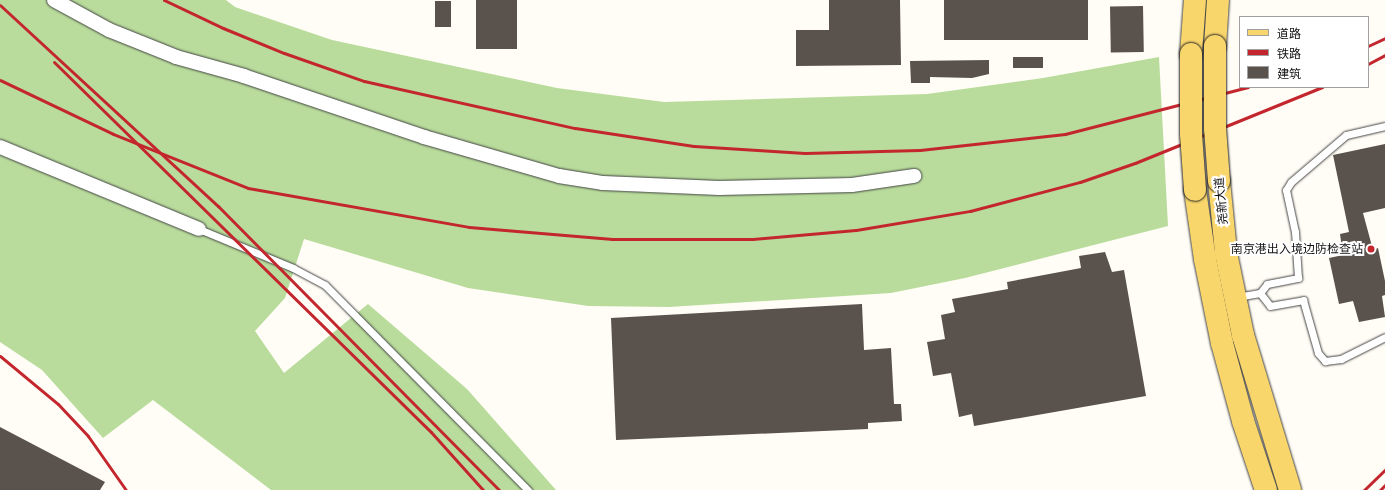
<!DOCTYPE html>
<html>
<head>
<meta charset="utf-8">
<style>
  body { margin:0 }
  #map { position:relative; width:1385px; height:490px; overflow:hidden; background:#fffdf5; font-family:"Libre Baskerville","Noto Sans SC",serif }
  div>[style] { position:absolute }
  .forest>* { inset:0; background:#b9dc9c }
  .building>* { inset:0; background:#5a524d; transform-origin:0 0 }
  .roads { filter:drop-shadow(0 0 1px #444) drop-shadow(0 0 1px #444) }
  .lane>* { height:7px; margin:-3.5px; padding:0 3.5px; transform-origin:3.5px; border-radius:3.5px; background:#fff }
  .street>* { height:14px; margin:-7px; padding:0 7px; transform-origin:7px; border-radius:7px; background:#fff }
  .primary>* { height:22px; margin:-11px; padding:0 11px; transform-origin:11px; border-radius:11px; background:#f9d66b }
  .rail>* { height:3px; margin:-1.5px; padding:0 1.5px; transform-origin:1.5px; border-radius:1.5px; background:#c4262e }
  .bridges { filter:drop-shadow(0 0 1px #222) drop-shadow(0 0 1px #222) }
  .primary-bridge>* { height:22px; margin:-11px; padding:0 11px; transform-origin:11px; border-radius:11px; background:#f9d66b }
  .dots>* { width:11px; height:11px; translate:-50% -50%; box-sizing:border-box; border:2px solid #fff; border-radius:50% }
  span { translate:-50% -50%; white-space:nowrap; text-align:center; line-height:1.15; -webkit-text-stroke:4px #fff; paint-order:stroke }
  .street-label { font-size:12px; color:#111 }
  .poi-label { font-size:12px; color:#111 }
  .right { translate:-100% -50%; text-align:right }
  .legend { position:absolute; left:1239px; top:16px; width:130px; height:72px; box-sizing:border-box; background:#fff; border:1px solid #a0a0a0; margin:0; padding:5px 7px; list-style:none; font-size:12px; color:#111 }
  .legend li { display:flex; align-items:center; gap:8px; height:20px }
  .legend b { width:20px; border:1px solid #a0a0a0 }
</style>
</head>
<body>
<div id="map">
  <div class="forest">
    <i style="clip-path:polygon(0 0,226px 0,235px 7px,332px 40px,557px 88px,664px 102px,927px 94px,1043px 78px,1159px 57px,1168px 226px,965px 278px,891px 293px,669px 307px,588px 306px,468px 288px,304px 239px,285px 298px,255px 331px,284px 373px,368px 304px,467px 389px,556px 490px,271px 490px,153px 400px,103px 438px,42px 370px,0 342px)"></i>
  </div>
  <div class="building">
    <i style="left:476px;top:0;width:41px;height:49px"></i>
    <i style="clip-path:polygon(829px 0,900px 0,901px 65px,796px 66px,796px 30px,829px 30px)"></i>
    <i style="left:944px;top:0;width:144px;height:40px"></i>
    <i style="left:435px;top:1px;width:16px;height:26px"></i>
    <i style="left:1143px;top:6px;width:46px;height:33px;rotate:89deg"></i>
    <i style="left:1043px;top:57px;width:11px;height:30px;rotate:90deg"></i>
    <i style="clip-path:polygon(989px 60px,989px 74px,972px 78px,930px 77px,930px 83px,911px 83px,910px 61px)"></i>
    <i style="clip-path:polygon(1385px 144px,1385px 208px,1363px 213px,1373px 250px,1378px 248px,1385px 281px,1385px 295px,1382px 296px,1385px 317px,1359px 322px,1353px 301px,1339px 304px,1329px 258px,1343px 255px,1340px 234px,1349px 232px,1333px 155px)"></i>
    <i style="clip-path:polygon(1105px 252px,1112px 272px,1124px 270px,1146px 396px,974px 426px,972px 414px,959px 417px,951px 373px,933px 376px,927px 342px,945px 339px,941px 315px,955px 312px,952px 299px,1008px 289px,1007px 282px,1081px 268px,1079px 256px)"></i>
    <i style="clip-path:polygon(862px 304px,864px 350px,891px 348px,894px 404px,901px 404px,902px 421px,868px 423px,868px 429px,616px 440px,611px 318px)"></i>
    <i style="clip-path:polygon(0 427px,105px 482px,100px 490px,0 490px)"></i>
  </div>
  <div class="roads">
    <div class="lane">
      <i style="left:199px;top:229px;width:102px;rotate:22.5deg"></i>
      <i style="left:293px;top:268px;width:36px;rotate:28deg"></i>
      <i style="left:325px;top:285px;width:289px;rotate:45.3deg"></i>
      <i style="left:1260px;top:293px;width:16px;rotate:52deg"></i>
      <i style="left:1270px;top:306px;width:34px;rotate:-10deg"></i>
      <i style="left:1303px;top:300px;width:55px;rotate:74.2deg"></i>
      <i style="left:1318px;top:353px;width:11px;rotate:49deg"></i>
      <i style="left:1325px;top:361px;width:16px;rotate:-7deg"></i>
      <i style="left:1341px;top:359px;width:49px;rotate:-26.6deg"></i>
      <i style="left:1237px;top:297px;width:23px;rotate:-10deg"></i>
      <i style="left:1260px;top:293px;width:11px;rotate:-52deg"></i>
      <i style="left:1267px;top:284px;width:32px;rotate:-11deg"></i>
      <i style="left:1298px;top:278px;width:46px;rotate:-93.7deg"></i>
      <i style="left:1295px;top:232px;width:43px;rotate:-102.1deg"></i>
      <i style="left:1286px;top:190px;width:9px;rotate:-58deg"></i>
      <i style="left:1291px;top:182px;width:72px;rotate:-40.5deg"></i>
      <i style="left:1346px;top:135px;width:40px;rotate:-13deg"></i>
    </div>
    <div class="street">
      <i style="left:54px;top:0;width:63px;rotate:28.6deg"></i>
      <i style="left:109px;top:30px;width:72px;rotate:21.9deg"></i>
      <i style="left:176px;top:57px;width:71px;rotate:15.6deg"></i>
      <i style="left:244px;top:76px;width:190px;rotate:18.7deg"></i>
      <i style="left:424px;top:137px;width:141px;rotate:16.1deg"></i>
      <i style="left:559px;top:176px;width:45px;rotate:9deg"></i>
      <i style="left:603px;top:183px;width:116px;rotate:2.5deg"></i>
      <i style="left:719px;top:188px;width:133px;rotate:-1.3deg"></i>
      <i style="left:852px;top:185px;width:63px;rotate:-8.3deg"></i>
      <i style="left:0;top:147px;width:215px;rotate:22.4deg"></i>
    </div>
    <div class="primary">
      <i style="left:1215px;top:46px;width:46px;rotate:-86.3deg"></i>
      <i style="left:1191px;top:54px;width:54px;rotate:-85.8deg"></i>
      <i style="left:1219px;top:181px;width:72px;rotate:84.4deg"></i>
      <i style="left:1226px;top:253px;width:84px;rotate:78.3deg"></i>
      <i style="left:1243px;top:335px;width:162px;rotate:73.1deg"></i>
      <i style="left:1195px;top:190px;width:70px;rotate:81.8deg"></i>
      <i style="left:1205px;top:259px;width:86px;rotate:78.6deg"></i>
      <i style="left:1222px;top:343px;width:81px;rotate:74.9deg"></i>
      <i style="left:1243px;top:421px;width:73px;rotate:71.6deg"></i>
    </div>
  </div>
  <div class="rail">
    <i style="left:164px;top:0;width:65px;rotate:25.4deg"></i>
    <i style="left:223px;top:28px;width:66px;rotate:22.3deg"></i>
    <i style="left:284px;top:53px;width:85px;rotate:19.3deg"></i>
    <i style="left:364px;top:81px;width:216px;rotate:12.6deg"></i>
    <i style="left:575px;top:128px;width:120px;rotate:8.6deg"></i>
    <i style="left:694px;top:146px;width:111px;rotate:3.6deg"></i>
    <i style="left:805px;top:153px;width:115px;rotate:-1.5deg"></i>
    <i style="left:920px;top:150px;width:146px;rotate:-6.3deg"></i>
    <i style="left:1065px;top:134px;width:189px;rotate:-14.4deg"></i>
    <i style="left:0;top:5px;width:297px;rotate:42.7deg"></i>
    <i style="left:218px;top:206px;width:400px;rotate:45.3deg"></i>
    <i style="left:1368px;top:46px;width:19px;rotate:-25deg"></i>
    <i style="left:54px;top:62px;width:528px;rotate:44.46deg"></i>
    <i style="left:431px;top:432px;width:78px;rotate:48.1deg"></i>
    <i style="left:1368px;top:64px;width:19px;rotate:-28deg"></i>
    <i style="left:0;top:80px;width:125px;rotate:25.5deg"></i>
    <i style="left:113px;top:134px;width:145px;rotate:21.8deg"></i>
    <i style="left:248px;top:188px;width:224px;rotate:10deg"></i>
    <i style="left:469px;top:227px;width:144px;rotate:4.8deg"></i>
    <i style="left:612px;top:239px;width:141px"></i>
    <i style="left:753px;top:239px;width:103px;rotate:-5deg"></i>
    <i style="left:856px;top:230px;width:116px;rotate:-9.5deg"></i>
    <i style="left:970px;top:211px;width:114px;rotate:-14.8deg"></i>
    <i style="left:1080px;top:182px;width:58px;rotate:-19.1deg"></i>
    <i style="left:1135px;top:163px;width:202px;rotate:-22.1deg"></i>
    <i style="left:0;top:356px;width:75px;rotate:39.6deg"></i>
    <i style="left:58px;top:404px;width:44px;rotate:46.8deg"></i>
    <i style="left:88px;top:436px;width:66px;rotate:54.9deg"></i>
    <i style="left:1364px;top:490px;width:29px;rotate:-44deg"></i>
    <i style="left:1380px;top:490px;width:7px;rotate:-45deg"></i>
  </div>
  <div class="bridges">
    <div class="primary-bridge">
      <i style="left:1215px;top:46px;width:82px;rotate:90deg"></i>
      <i style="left:1215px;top:128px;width:53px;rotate:85.7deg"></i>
      <i style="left:1191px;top:54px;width:80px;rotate:90deg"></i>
      <i style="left:1191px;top:134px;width:56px;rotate:85.9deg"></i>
    </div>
  </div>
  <div class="dots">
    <i style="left:1371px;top:249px;background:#c4262e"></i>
  </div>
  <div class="street-label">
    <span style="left:1221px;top:201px;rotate:-95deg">尧新大道</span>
  </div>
  <div class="poi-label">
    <span class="right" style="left:1363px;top:249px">南京港出入境边防检查站</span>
  </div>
  <ul class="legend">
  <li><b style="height:5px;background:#f9d66b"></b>道路</li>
  <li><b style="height:5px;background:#c4262e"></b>铁路</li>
  <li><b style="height:11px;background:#5a524d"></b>建筑</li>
  </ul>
</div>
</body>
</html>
